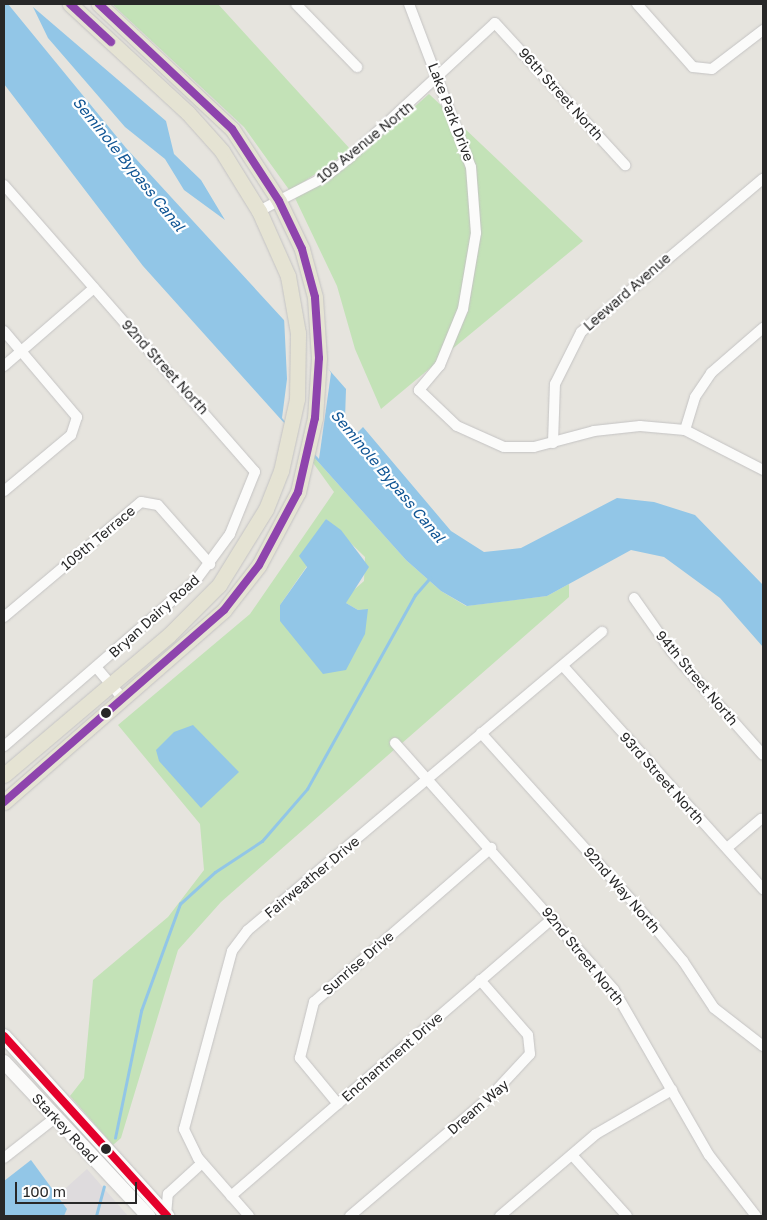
<!DOCTYPE html>
<html>
<head>
<meta charset="utf-8">
<style>
  body { margin:0 }
  #map { position:relative; width:767px; height:1220px; overflow:hidden; background:#e6e4de; font-family:"Golos Text",sans-serif }
  div>[style] { position:absolute }
  .industrial>* { inset:0; background:#dedbdd }
  .green>* { inset:0; background:#c3e2b7 }
  .water>* { inset:0; background:#92c6e7 }
  .pier>* { inset:0; background:#e6e4de }
  .stream>* { height:2.5px; margin:-1.25px; padding:0 1.25px; transform-origin:1.25px; border-radius:1.25px; background:#92c6e7 }
  .roads { filter:drop-shadow(0 0 1px #c4c3c3) drop-shadow(0 0 1px #c4c3c3) }
  .minor>* { height:10px; margin:-5px; padding:0 5px; transform-origin:5px; border-radius:5px; background:#fbfbfa }
  .secondary>* { height:14px; margin:-7px; padding:0 7px; transform-origin:7px; border-radius:7px; background:#fbfbfa }
  .primary>* { height:15px; margin:-7.5px; padding:0 7.5px; transform-origin:7.5px; border-radius:7.5px; background:#e5e3d3 }
  .bus-1>* { height:8px; margin:-4px; padding:0 4px; transform-origin:4px; border-radius:4px; background:#8e44ad }
  .bus-2>* { height:8px; margin:-4px; padding:0 4px; transform-origin:4px; border-radius:4px; background:#e4002b }
  .dots>* { width:14px; height:14px; translate:-50% -50%; box-sizing:border-box; border:2px solid #fff; border-radius:50% }
  span { translate:-50% -50%; white-space:nowrap; text-align:center; line-height:1.15; -webkit-text-stroke:4.5px #fff; paint-order:stroke }
  .street-label { font-size:14px; color:#282828 }
  .water-label { font-size:15px; color:#105594; font-style:italic }
  .frame { position:absolute; inset:0; border:5px solid #282828; pointer-events:none }
  .scale { position:absolute; left:15px; top:1182px; width:122px; height:22px; box-sizing:border-box; border:2px solid #282828; border-top:0; padding-left:6px; font-size:15px; line-height:18px; white-space:nowrap; color:#282828; -webkit-text-stroke:4px #fff; paint-order:stroke }
</style>
</head>
<body>
<div id="map">
  <div class="industrial">
    <i style="clip-path:polygon(87px 1169px,128px 1216px,64px 1216px,67px 1209px,58px 1195px)"></i>
  </div>
  <div class="green">
    <i style="clip-path:polygon(112px 4px,218px 4px,351px 150px,290px 191px,244px 127px)"></i>
    <i style="clip-path:polygon(429px 94px,447px 111px,467px 167px,471px 232px,459px 307px,435px 364px,381px 409px,355px 349px,337px 286px,295px 198px,351px 163px)"></i>
    <i style="clip-path:polygon(462px 126px,583px 241px,451px 350px,468px 311px,480px 233px,476px 167px)"></i>
    <i style="clip-path:polygon(evenodd,312px 455px,406px 560px,441px 591px,466px 606px,547px 596px,569px 584px,569px 597px,401px 744px,395px 737px,389px 742px,395px 749px,221px 902px,178px 950px,121px 1138px,113px 1145px,70px 1096px,84px 1078px,93px 980px,168px 917px,204px 870px,200px 824px,118px 725px,250px 614px,334px 492px,311px 460px,312px 455px,326px 519px,365px 557px,364px 581px,347px 596px,346px 603px,358px 610px,367px 609px,280px 621px,280px 605px,307px 566px,326px 519px)"></i>
  </div>
  <div class="water">
    <i style="clip-path:polygon(4px 4px,8px 4px,126px 148px,294px 331px,285px 424px,143px 266px,4px 84px)"></i>
    <i style="clip-path:polygon(33px 7px,166px 121px,174px 154px,201px 180px,225px 220px,184px 190px,165px 159px,125px 127px,48px 38px)"></i>
    <i style="clip-path:polygon(324px 364px,346px 389px,345px 419px,357px 433px,363px 427px,451px 531px,484px 552px,521px 548px,617px 498px,654px 502px,695px 515px,763px 585px,763px 647px,720px 598px,664px 557px,631px 550px,547px 596px,467px 606px,441px 591px,406px 560px,312px 455px)"></i>
    <i style="clip-path:polygon(326px 519px,341px 530px,369px 567px,346px 603px,358px 610px,368px 609px,365px 634px,346px 670px,323px 674px,280px 621px,280px 605px,307px 567px,299px 556px)"></i>
    <i style="clip-path:polygon(193px 725px,239px 772px,201px 808px,159px 761px,156px 750px,174px 732px)"></i>
    <i style="clip-path:polygon(31px 1160px,67px 1209px,64px 1216px,4px 1216px,4px 1181px)"></i>
  </div>
  <div class="pier">
    <i style="clip-path:polygon(284px 317px,295px 329px,291px 428px,282px 418px,287px 379px)"></i>
    <i style="clip-path:polygon(325px 362px,331px 373px,319px 459px,311px 450px)"></i>
  </div>
  <div class="stream">
    <i style="left:115px;top:1138px;width:130px;rotate:-78.4deg"></i>
    <i style="left:141px;top:1011px;width:114px;rotate:-70deg"></i>
    <i style="left:180px;top:904px;width:47px;rotate:-42.4deg"></i>
    <i style="left:215px;top:872px;width:56px;rotate:-33.4deg"></i>
    <i style="left:262px;top:841px;width:69px;rotate:-49.1deg"></i>
    <i style="left:307px;top:789px;width:222px;rotate:-60.9deg"></i>
    <i style="left:415px;top:595px;width:23px;rotate:-49deg"></i>
    <i style="left:96px;top:1216px;width:30px;rotate:-75deg"></i>
  </div>
  <div class="roads">
    <div class="minor">
      <i style="left:296px;top:4px;width:88px;rotate:45.9deg"></i>
      <i style="left:409px;top:4px;width:174px;rotate:69.2deg"></i>
      <i style="left:471px;top:167px;width:66px;rotate:85.7deg"></i>
      <i style="left:476px;top:233px;width:77px;rotate:99.7deg"></i>
      <i style="left:463px;top:309px;width:61px;rotate:112.3deg"></i>
      <i style="left:440px;top:365px;width:33px;rotate:130deg"></i>
      <i style="left:419px;top:390px;width:52px;rotate:43.5deg"></i>
      <i style="left:457px;top:426px;width:51px;rotate:24.1deg"></i>
      <i style="left:504px;top:447px;width:30px"></i>
      <i style="left:534px;top:447px;width:62px;rotate:-14.9deg"></i>
      <i style="left:594px;top:431px;width:46px;rotate:-6.2deg"></i>
      <i style="left:640px;top:426px;width:45px;rotate:5.1deg"></i>
      <i style="left:685px;top:430px;width:88px;rotate:27.1deg"></i>
      <i style="left:637px;top:4px;width:84px;rotate:48.4deg"></i>
      <i style="left:693px;top:67px;width:19px;rotate:6deg"></i>
      <i style="left:712px;top:69px;width:64px;rotate:-37.4deg"></i>
      <i style="left:4px;top:185px;width:381px;rotate:48.8deg"></i>
      <i style="left:255px;top:472px;width:67px;rotate:112deg"></i>
      <i style="left:230px;top:534px;width:56px;rotate:126.3deg"></i>
      <i style="left:197px;top:579px;width:255px;rotate:139.1deg"></i>
      <i style="left:259px;top:211px;width:74px;rotate:-27.3deg"></i>
      <i style="left:325px;top:177px;width:29px;rotate:-38deg"></i>
      <i style="left:348px;top:159px;width:200px;rotate:-42.8deg"></i>
      <i style="left:495px;top:23px;width:193px;rotate:47.5deg"></i>
      <i style="left:4px;top:331px;width:113px;rotate:49.7deg"></i>
      <i style="left:77px;top:417px;width:19px;rotate:108deg"></i>
      <i style="left:71px;top:435px;width:87px;rotate:140.1deg"></i>
      <i style="left:4px;top:366px;width:119px;rotate:-40.9deg"></i>
      <i style="left:685px;top:430px;width:34px;rotate:-73deg"></i>
      <i style="left:695px;top:397px;width:29px;rotate:-56deg"></i>
      <i style="left:711px;top:373px;width:69px;rotate:-40.9deg"></i>
      <i style="left:553px;top:443px;width:59px;rotate:-88.1deg"></i>
      <i style="left:555px;top:384px;width:58px;rotate:-63.4deg"></i>
      <i style="left:581px;top:332px;width:238px;rotate:-40.1deg"></i>
      <i style="left:634px;top:598px;width:66px;rotate:54.9deg"></i>
      <i style="left:672px;top:652px;width:137px;rotate:48.5deg"></i>
      <i style="left:4px;top:617px;width:179px;rotate:-40deg"></i>
      <i style="left:141px;top:502px;width:17px;rotate:10deg"></i>
      <i style="left:158px;top:505px;width:79px;rotate:48.6deg"></i>
      <i style="left:563px;top:666px;width:300px;rotate:48.1deg"></i>
      <i style="left:96px;top:667px;width:43px;rotate:49.7deg"></i>
      <i style="left:481px;top:733px;width:233px;rotate:48deg"></i>
      <i style="left:637px;top:906px;width:72px;rotate:50.1deg"></i>
      <i style="left:683px;top:961px;width:56px;rotate:56.6deg"></i>
      <i style="left:714px;top:1008px;width:62px;rotate:37.8deg"></i>
      <i style="left:395px;top:743px;width:330px;rotate:48.4deg"></i>
      <i style="left:614px;top:990px;width:190px;rotate:60.1deg"></i>
      <i style="left:709px;top:1155px;width:77px;rotate:52.4deg"></i>
      <i style="left:727px;top:848px;width:45px;rotate:-40.5deg"></i>
      <i style="left:338px;top:1104px;width:60px;rotate:-129.6deg"></i>
      <i style="left:300px;top:1058px;width:58px;rotate:-76deg"></i>
      <i style="left:314px;top:1002px;width:235px;rotate:-41deg"></i>
      <i style="left:572px;top:1155px;width:82px;rotate:48deg"></i>
      <i style="left:4px;top:1158px;width:65px;rotate:-38.1deg"></i>
      <i style="left:231px;top:1196px;width:425px;rotate:-40.8deg"></i>
      <i style="left:166px;top:1215px;width:21px;rotate:-85deg"></i>
      <i style="left:168px;top:1194px;width:46px;rotate:-42.4deg"></i>
      <i style="left:249px;top:1216px;width:77px;rotate:-131.3deg"></i>
      <i style="left:198px;top:1158px;width:32px;rotate:-116deg"></i>
      <i style="left:184px;top:1129px;width:184px;rotate:-74.9deg"></i>
      <i style="left:232px;top:951px;width:26px;rotate:-53deg"></i>
      <i style="left:248px;top:930px;width:463px;rotate:-40.1deg"></i>
      <i style="left:350px;top:1216px;width:185px;rotate:-40.4deg"></i>
      <i style="left:491px;top:1096px;width:57px;rotate:-47.1deg"></i>
      <i style="left:530px;top:1054px;width:19px;rotate:-96deg"></i>
      <i style="left:528px;top:1035px;width:73px;rotate:-131.1deg"></i>
      <i style="left:500px;top:1216px;width:126px;rotate:-40.5deg"></i>
      <i style="left:596px;top:1134px;width:88px;rotate:-30.1deg"></i>
    </div>
    <div class="secondary">
      <i style="left:4px;top:1036px;width:243px;rotate:47.8deg"></i>
      <i style="left:4px;top:1062px;width:211px;rotate:46.9deg"></i>
    </div>
    <div class="primary">
      <i style="left:4px;top:775px;width:216px;rotate:-40.3deg"></i>
      <i style="left:169px;top:635px;width:71px;rotate:-45deg"></i>
      <i style="left:219px;top:585px;width:89px;rotate:-58.3deg"></i>
      <i style="left:266px;top:509px;width:41px;rotate:-68.5deg"></i>
      <i style="left:281px;top:471px;width:74px;rotate:-77.5deg"></i>
      <i style="left:297px;top:399px;width:66px;rotate:-89.1deg"></i>
      <i style="left:298px;top:333px;width:58px;rotate:-100deg"></i>
      <i style="left:288px;top:276px;width:71px;rotate:-114deg"></i>
      <i style="left:259px;top:211px;width:70px;rotate:-121.7deg"></i>
      <i style="left:222px;top:151px;width:51px;rotate:-131.8deg"></i>
      <i style="left:188px;top:113px;width:161px;rotate:-137.3deg"></i>
      <i style="left:4px;top:802px;width:292px;rotate:-41.1deg"></i>
      <i style="left:224px;top:610px;width:57px;rotate:-52.1deg"></i>
      <i style="left:259px;top:565px;width:83px;rotate:-61.9deg"></i>
      <i style="left:298px;top:492px;width:76px;rotate:-77.1deg"></i>
      <i style="left:315px;top:418px;width:60px;rotate:-86.2deg"></i>
      <i style="left:319px;top:358px;width:61px;rotate:-93.8deg"></i>
      <i style="left:315px;top:297px;width:50px;rotate:-105.2deg"></i>
      <i style="left:302px;top:249px;width:53px;rotate:-115.6deg"></i>
      <i style="left:279px;top:201px;width:86px;rotate:-123.1deg"></i>
      <i style="left:232px;top:129px;width:183px;rotate:-136.8deg"></i>
    </div>
  </div>
  <div class="bus-1">
    <i style="left:70px;top:4px;width:56px;rotate:42.8deg"></i>
    <i style="left:4px;top:802px;width:292px;rotate:-41.1deg"></i>
    <i style="left:224px;top:610px;width:57px;rotate:-52.1deg"></i>
    <i style="left:259px;top:565px;width:83px;rotate:-61.9deg"></i>
    <i style="left:298px;top:492px;width:76px;rotate:-77.1deg"></i>
    <i style="left:315px;top:418px;width:60px;rotate:-86.2deg"></i>
    <i style="left:319px;top:358px;width:61px;rotate:-93.8deg"></i>
    <i style="left:315px;top:297px;width:50px;rotate:-105.2deg"></i>
    <i style="left:302px;top:249px;width:53px;rotate:-115.6deg"></i>
    <i style="left:279px;top:201px;width:86px;rotate:-123.1deg"></i>
    <i style="left:232px;top:129px;width:183px;rotate:-136.8deg"></i>
  </div>
  <div class="bus-2">
    <i style="left:4px;top:1036px;width:243px;rotate:47.8deg"></i>
  </div>
  <div class="dots">
    <i style="left:106px;top:713px;background:#282828"></i>
    <i style="left:106px;top:1149px;background:#282828"></i>
  </div>
  <div class="street-label">
    <span style="left:561px;top:94px;rotate:48deg">96th Street North</span>
    <span style="left:451px;top:112px;rotate:69deg">Lake Park Drive</span>
    <span style="left:365px;top:142px;rotate:-39deg">109 Avenue North</span>
    <span style="left:627px;top:292px;rotate:-41deg">Leeward Avenue</span>
    <span style="left:165px;top:367px;rotate:48deg">92nd Street North</span>
    <span style="left:98px;top:538px;rotate:-40deg">109th Terrace</span>
    <span style="left:154px;top:616px;rotate:-42deg">Bryan Dairy Road</span>
    <span style="left:697px;top:678px;rotate:50deg">94th Street North</span>
    <span style="left:662px;top:778px;rotate:48deg">93rd Street North</span>
    <span style="left:312px;top:877px;rotate:-40deg">Fairweather Drive</span>
    <span style="left:622px;top:890px;rotate:49deg">92nd Way North</span>
    <span style="left:583px;top:956px;rotate:51deg">92nd Street North</span>
    <span style="left:358px;top:963px;rotate:-41deg">Sunrise Drive</span>
    <span style="left:392px;top:1057px;rotate:-41deg">Enchantment Drive</span>
    <span style="left:478px;top:1107px;rotate:-41deg">Dream Way</span>
    <span style="left:65px;top:1128px;rotate:47deg">Starkey Road</span>
  </div>
  <div class="water-label">
    <span style="left:129px;top:164px;rotate:51deg">Seminole Bypass Canal</span>
    <span style="left:388px;top:476px;rotate:50deg">Seminole Bypass Canal</span>
  </div>
  <div class="frame"></div>
  <div class="scale">100 m</div>
</div>
</body>
</html>
